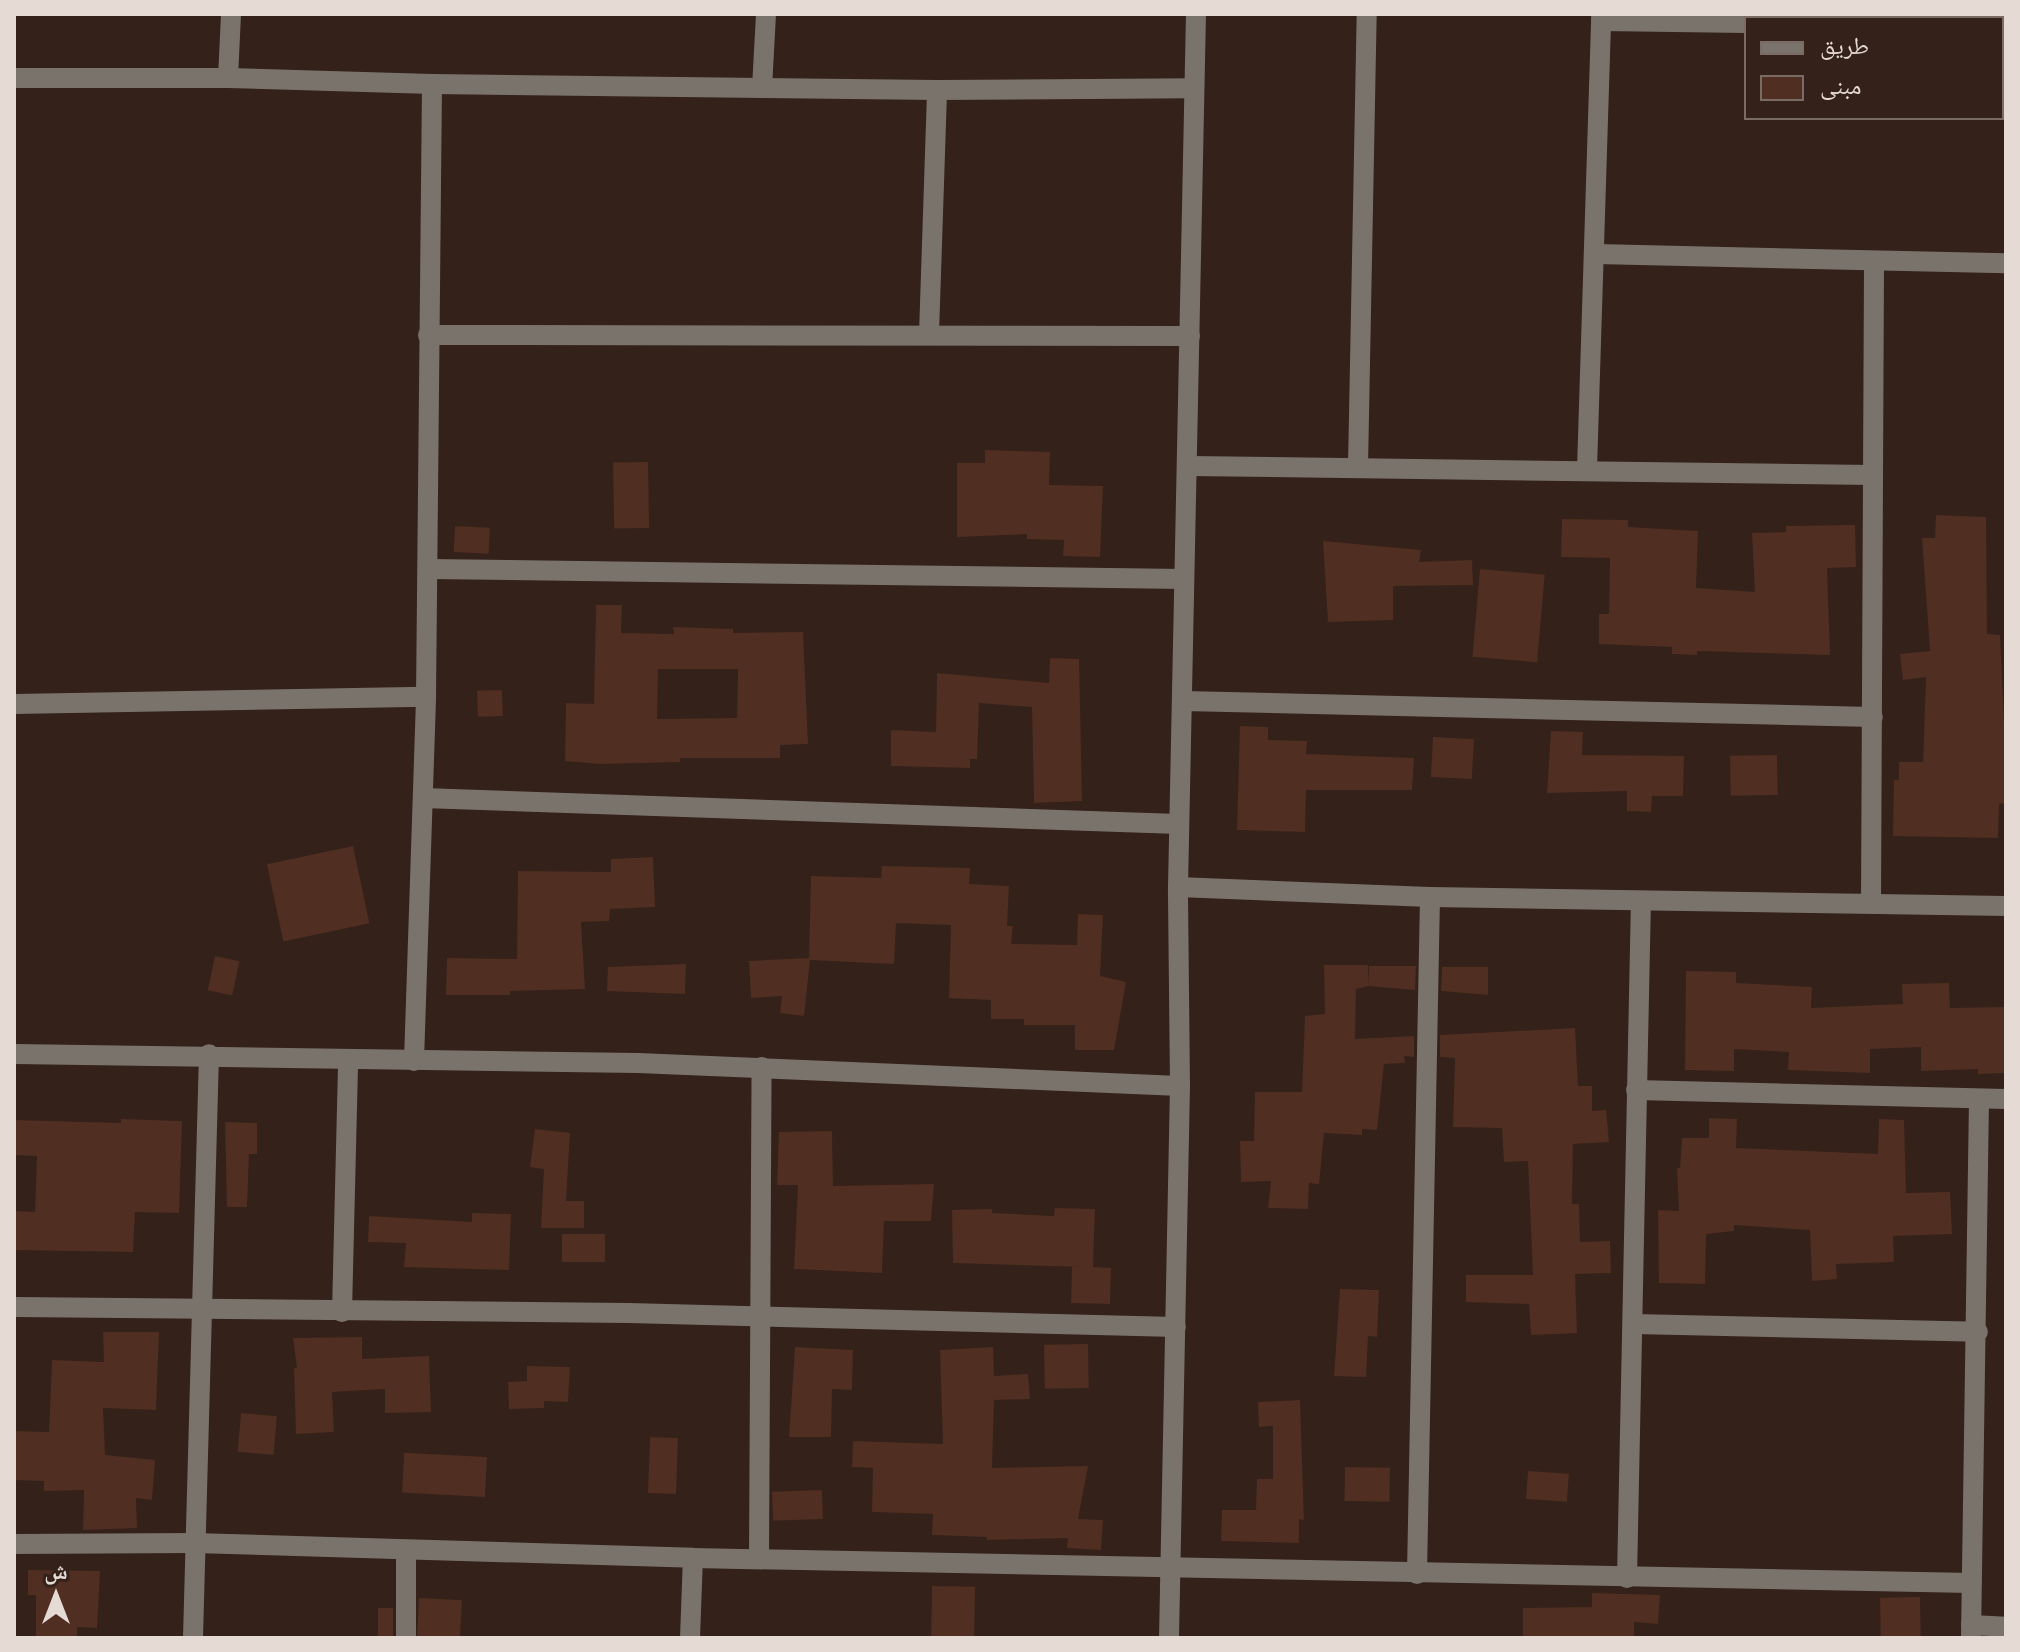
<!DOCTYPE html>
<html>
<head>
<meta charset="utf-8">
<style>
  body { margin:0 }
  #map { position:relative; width:2020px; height:1652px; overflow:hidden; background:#33211a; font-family:"Fira Sans","Noto Naskh Arabic",sans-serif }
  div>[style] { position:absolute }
  .building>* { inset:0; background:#502e21; transform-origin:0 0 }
  .minor>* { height:20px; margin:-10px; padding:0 10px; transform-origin:10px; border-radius:10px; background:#7a736c }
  span { translate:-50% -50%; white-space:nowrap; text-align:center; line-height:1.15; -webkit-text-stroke:8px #33211a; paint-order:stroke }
  .frame { position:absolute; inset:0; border:16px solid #e6dad5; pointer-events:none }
  .legend { position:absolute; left:1744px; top:16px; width:260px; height:104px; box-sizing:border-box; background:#33211a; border:2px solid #7b6b65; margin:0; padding:10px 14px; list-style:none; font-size:24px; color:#e6dad5 }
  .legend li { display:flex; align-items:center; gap:16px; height:40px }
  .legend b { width:40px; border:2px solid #7b6b65 }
  .north { position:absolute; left:16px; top:1556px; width:80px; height:80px; -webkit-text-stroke:6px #33211a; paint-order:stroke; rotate:0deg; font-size:22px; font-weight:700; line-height:32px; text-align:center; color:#e6dad5 }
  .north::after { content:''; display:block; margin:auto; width:28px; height:36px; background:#e6dad5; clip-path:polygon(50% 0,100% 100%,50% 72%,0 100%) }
</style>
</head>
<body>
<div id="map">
  <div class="building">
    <i style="clip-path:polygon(985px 450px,1050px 452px,1049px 485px,1103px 486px,1100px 557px,1063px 556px,1064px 540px,1027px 539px,1027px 534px,957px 537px,957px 463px,985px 463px)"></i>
    <i style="left:648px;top:462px;width:66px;height:35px;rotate:89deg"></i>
    <i style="clip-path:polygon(1936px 515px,1986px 517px,1987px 634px,2000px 635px,2006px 768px,2006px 803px,1999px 804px,1998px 838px,1893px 836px,1894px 780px,1899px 780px,1899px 762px,1923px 762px,1926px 677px,1903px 680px,1900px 654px,1930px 651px,1922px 538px,1935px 538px)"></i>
    <i style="clip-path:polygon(1562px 519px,1628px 520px,1628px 527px,1698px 531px,1696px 588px,1755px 592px,1752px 533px,1786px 532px,1786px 526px,1855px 525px,1856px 567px,1827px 568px,1830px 655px,1697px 651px,1697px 655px,1672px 654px,1672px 647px,1599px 644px,1599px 614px,1609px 614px,1610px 558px,1561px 557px)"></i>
    <i style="left:455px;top:526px;width:35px;height:26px;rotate:3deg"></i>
    <i style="clip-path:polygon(1323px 541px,1421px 550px,1419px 562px,1472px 560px,1473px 585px,1393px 586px,1393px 620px,1328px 622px)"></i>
    <i style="left:1480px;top:569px;width:65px;height:88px;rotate:5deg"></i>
    <i style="clip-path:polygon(evenodd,596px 605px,622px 605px,621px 633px,674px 634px,673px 627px,733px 629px,733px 633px,803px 632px,808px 744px,780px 745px,780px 758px,680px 758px,680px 762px,600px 764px,565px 761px,566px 703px,594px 704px,596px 605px,658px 669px,738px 669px,737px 718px,657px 719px,658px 669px)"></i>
    <i style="clip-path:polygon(1050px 658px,1079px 659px,1082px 801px,1034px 803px,1032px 707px,979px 703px,977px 759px,970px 759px,970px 768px,891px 766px,891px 730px,936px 732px,937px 673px,1049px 683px)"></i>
    <i style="left:502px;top:690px;width:26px;height:25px;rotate:88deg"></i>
    <i style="clip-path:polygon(1240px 726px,1268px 727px,1268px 740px,1307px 741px,1306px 754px,1414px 758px,1412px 790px,1306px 790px,1305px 832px,1237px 830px)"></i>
    <i style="clip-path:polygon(1551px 731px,1583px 732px,1582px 755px,1684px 756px,1683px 796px,1652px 796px,1651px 812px,1627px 811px,1627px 791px,1547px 793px)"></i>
    <i style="left:1433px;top:737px;width:41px;height:40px;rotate:3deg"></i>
    <i style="left:1777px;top:755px;width:40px;height:47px;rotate:89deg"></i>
    <i style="left:353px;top:846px;width:79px;height:88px;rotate:78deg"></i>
    <i style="clip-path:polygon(653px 857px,655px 907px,610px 909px,609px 921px,581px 922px,585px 989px,510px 991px,510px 995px,446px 995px,447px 958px,517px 959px,518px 871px,611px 872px,611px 859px)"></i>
    <i style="clip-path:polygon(882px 866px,970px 868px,969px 884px,1009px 886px,1007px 926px,1013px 926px,1011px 944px,1077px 945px,1078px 914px,1103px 915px,1100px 976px,1126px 982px,1114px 1050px,1075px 1050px,1075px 1025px,1024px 1025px,1024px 1019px,991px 1019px,991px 1000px,949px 998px,951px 925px,896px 923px,894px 964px,810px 960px,804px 1016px,780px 1013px,782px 996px,751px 998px,749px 961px,809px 958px,811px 876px,881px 878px)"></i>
    <i style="left:215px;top:956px;width:25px;height:35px;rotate:12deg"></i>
    <i style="clip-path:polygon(686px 964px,685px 994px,607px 991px,608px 967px)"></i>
    <i style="clip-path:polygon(1324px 965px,1368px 965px,1368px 986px,1369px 966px,1416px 966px,1415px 990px,1368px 986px,1356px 989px,1355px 1039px,1414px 1036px,1414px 1057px,1404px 1056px,1405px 1063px,1384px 1064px,1377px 1130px,1362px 1129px,1362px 1135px,1324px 1133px,1319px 1184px,1309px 1183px,1308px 1209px,1268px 1208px,1271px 1181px,1241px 1182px,1240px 1141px,1254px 1141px,1255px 1092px,1302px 1092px,1305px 1016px,1325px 1014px)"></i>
    <i style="clip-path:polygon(1442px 967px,1488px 967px,1488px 995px,1441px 991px)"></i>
    <i style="clip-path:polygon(1686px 971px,1736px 972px,1736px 983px,1812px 987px,1811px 1008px,1903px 1004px,1902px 984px,1949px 983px,1950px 1008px,2006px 1007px,2006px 1073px,1978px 1074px,1978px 1069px,1921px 1071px,1921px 1047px,1870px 1049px,1870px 1073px,1788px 1070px,1789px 1052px,1734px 1049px,1734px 1071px,1685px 1070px)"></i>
    <i style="clip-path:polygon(1575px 1028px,1578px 1086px,1592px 1086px,1592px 1111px,1606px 1110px,1609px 1142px,1573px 1144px,1572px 1204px,1579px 1204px,1580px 1242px,1610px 1241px,1611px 1273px,1575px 1274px,1577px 1333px,1531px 1335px,1529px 1304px,1466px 1302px,1466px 1275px,1533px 1275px,1528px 1161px,1504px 1162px,1502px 1128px,1453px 1127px,1455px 1058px,1440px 1057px,1440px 1035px)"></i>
    <i style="clip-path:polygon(1709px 1118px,1737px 1119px,1736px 1148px,1878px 1154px,1879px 1119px,1904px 1120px,1906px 1193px,1950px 1192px,1952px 1234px,1893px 1236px,1894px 1262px,1836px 1264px,1837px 1279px,1812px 1281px,1810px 1230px,1734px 1225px,1734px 1231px,1706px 1234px,1705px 1284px,1659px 1283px,1658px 1210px,1679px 1211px,1677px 1168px,1680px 1168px,1682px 1138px,1709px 1138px)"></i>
    <i style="clip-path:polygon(121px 1119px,182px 1121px,179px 1213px,135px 1212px,133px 1252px,14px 1250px,14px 1211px,35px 1212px,37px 1156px,14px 1155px,14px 1120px,121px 1123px)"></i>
    <i style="clip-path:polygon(225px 1122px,257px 1123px,257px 1154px,249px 1154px,247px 1207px,227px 1207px)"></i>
    <i style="clip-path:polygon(535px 1129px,570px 1133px,566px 1201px,584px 1201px,584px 1228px,541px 1228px,544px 1169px,530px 1167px)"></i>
    <i style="clip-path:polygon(832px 1131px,833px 1186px,934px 1184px,931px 1221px,884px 1221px,882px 1273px,794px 1269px,798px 1185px,777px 1185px,779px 1132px)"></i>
    <i style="clip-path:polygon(1055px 1208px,1095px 1209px,1093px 1267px,1111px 1268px,1110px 1304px,1071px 1303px,1072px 1267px,1085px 1267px,953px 1263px,952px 1210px,992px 1209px,992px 1213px,1054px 1216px)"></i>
    <i style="clip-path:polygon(472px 1213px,511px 1214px,509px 1270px,404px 1267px,406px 1243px,368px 1242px,369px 1216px,472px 1222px)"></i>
    <i style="left:562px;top:1234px;width:43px;height:28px"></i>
    <i style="clip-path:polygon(1340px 1289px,1379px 1290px,1377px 1337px,1368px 1336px,1366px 1377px,1334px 1376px)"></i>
    <i style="clip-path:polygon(103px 1332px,159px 1332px,156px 1410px,103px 1408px,105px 1455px,155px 1460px,152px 1500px,136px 1498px,137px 1528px,83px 1530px,84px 1490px,44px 1491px,44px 1481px,14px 1480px,14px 1431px,49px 1432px,52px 1360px,104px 1362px)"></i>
    <i style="clip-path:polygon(362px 1337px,362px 1359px,429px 1356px,431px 1412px,385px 1413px,385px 1389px,332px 1392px,334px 1432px,296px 1434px,294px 1368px,297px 1368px,293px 1338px)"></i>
    <i style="left:1088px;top:1344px;width:44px;height:44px;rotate:89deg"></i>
    <i style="clip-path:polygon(795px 1347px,853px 1350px,852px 1390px,832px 1389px,831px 1437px,789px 1437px)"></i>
    <i style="clip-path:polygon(993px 1347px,994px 1376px,1028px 1374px,1030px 1399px,994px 1400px,992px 1468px,1088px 1466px,1078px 1519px,1103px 1520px,1101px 1550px,1067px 1548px,1068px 1538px,987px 1540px,987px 1537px,932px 1535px,933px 1514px,872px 1512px,873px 1468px,852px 1467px,853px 1441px,943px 1444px,940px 1350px)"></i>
    <i style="clip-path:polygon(527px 1366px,570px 1367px,568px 1402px,544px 1401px,544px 1408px,509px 1409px,508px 1382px,527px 1381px)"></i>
    <i style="clip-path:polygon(1300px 1400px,1304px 1520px,1299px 1519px,1299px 1543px,1221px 1541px,1222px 1510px,1256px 1510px,1257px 1479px,1273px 1479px,1273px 1426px,1259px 1427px,1258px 1402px)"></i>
    <i style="left:241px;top:1413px;width:36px;height:39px;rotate:5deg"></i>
    <i style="left:650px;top:1437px;width:28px;height:56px;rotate:2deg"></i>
    <i style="left:487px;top:1457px;width:40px;height:83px;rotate:93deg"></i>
    <i style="left:1345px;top:1467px;width:45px;height:34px;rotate:1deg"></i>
    <i style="left:1528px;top:1471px;width:41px;height:28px;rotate:4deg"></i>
    <i style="left:822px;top:1490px;width:29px;height:50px;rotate:88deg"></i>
    <i style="clip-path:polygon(28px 1570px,100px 1571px,97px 1628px,77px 1627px,77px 1638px,36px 1638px,36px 1595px,28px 1595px)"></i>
    <i style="left:932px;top:1586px;width:43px;height:52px;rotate:1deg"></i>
    <i style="clip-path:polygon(1592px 1593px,1660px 1595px,1658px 1624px,1634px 1622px,1634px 1638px,1523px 1638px,1523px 1608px,1592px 1607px)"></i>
    <i style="left:1920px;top:1597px;width:41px;height:40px;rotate:89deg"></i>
    <i style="left:419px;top:1598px;width:43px;height:40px;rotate:3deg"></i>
    <i style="left:393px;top:1608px;width:30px;height:15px;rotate:90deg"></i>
  </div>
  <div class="minor">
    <i style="left:1601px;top:21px;width:145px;rotate:0.8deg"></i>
    <i style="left:2002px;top:27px;width:4px"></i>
    <i style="left:14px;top:78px;width:214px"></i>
    <i style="left:228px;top:78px;width:204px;rotate:1.7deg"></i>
    <i style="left:432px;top:84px;width:505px;rotate:0.68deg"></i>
    <i style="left:937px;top:90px;width:257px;rotate:-0.4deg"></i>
    <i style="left:228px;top:78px;width:64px;rotate:-87.3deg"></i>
    <i style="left:762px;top:88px;width:74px;rotate:-86.9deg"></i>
    <i style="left:1596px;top:254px;width:410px;rotate:1.3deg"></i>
    <i style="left:929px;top:334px;width:244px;rotate:-88.1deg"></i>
    <i style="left:428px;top:335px;width:762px;rotate:0.08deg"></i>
    <i style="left:1188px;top:466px;width:684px;rotate:0.75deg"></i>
    <i style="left:1358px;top:467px;width:453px;rotate:-88.9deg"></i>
    <i style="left:1587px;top:469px;width:455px;rotate:-88.2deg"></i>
    <i style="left:428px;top:569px;width:756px;rotate:0.76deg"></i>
    <i style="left:1183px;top:701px;width:690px;rotate:1.33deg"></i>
    <i style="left:14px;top:704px;width:412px;rotate:-1deg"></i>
    <i style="left:423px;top:798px;width:756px;rotate:1.97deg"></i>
    <i style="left:1178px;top:887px;width:252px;rotate:2.3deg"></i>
    <i style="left:1430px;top:897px;width:576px;rotate:0.9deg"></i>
    <i style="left:1871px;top:903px;width:640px;rotate:-89.73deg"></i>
    <i style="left:14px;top:1054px;width:624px;rotate:0.83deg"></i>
    <i style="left:638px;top:1063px;width:542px;rotate:2.43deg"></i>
    <i style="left:414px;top:1061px;width:364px;rotate:-88.1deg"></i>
    <i style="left:426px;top:697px;width:613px;rotate:-89.44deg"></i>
    <i style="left:1636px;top:1090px;width:370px;rotate:1.4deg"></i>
    <i style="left:14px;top:1307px;width:614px;rotate:0.56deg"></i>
    <i style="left:628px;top:1313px;width:548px;rotate:1.46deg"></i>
    <i style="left:342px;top:1312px;width:251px;rotate:-88.6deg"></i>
    <i style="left:1634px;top:1324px;width:344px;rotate:1.3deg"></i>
    <i style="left:14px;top:1544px;width:180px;rotate:-0.3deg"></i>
    <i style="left:194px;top:1543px;width:499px;rotate:1.7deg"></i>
    <i style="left:693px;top:1558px;width:1279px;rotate:1.12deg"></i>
    <i style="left:759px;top:1559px;width:492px;rotate:-89.7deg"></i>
    <i style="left:1417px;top:1574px;width:677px;rotate:-88.9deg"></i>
    <i style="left:1627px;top:1578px;width:677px;rotate:-88.82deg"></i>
    <i style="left:1971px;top:1625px;width:35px;rotate:3deg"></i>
    <i style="left:193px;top:1638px;width:584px;rotate:-88.43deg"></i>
    <i style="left:406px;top:1638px;width:87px;rotate:-90deg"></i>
    <i style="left:690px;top:1638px;width:80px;rotate:-87.9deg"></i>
    <i style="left:1169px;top:1638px;width:552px;rotate:-88.86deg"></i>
    <i style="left:1180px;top:1086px;width:199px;rotate:-90.6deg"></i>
    <i style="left:1178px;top:887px;width:873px;rotate:-88.82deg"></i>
    <i style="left:1971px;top:1638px;width:539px;rotate:-89.15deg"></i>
  </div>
  <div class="frame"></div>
  <ul class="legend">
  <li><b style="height:10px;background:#7a736c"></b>طريق</li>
  <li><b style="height:22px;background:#502e21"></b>مبنى</li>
  </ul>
  <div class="north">ش</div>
</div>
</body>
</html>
